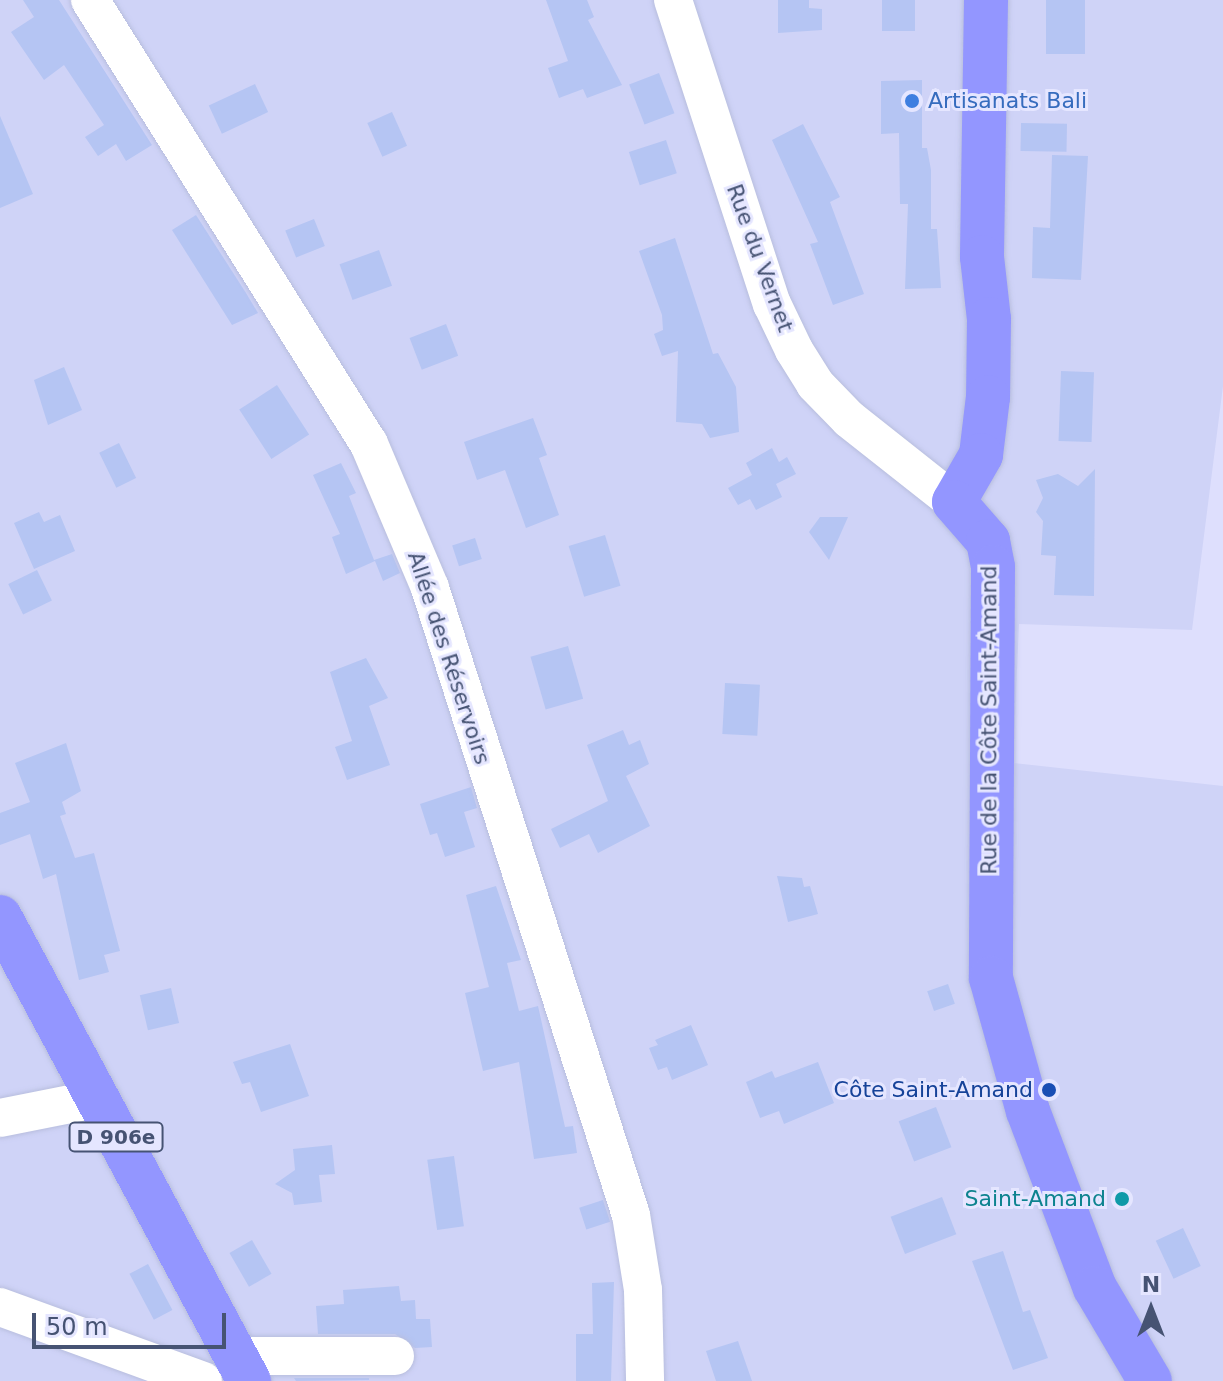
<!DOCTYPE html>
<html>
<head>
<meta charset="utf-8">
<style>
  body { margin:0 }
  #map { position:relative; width:1223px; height:1381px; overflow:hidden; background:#dedffd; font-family:"DejaVu Sans",sans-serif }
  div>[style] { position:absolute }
  .residential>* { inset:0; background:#cfd3f7 }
  .building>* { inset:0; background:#b5c5f3; transform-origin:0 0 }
  .roads { filter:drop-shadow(0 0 2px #b8bede) drop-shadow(0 0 2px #b8bede) }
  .minor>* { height:38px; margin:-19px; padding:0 19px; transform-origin:19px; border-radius:19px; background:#fff }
  .major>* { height:44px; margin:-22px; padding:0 22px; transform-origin:22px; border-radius:22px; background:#9396ff }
  .dots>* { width:22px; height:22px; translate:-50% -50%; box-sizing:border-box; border:4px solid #e5e6ff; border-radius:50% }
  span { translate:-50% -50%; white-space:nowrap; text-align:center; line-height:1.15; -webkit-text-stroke:6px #e5e6ff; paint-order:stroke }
  .shield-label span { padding:2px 6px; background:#e5e6ff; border:2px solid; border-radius:6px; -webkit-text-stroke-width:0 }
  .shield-label { font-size:20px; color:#465373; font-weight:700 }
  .shop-label { font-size:22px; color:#366cbe }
  .left { translate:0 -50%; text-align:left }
  .street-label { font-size:22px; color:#465373 }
  .transit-label { font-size:22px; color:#164399 }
  .right { translate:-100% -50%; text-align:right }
  .culture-label { font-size:22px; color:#0d838f }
  .north { position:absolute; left:1111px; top:1269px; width:80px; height:80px; -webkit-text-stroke:6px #e5e6ff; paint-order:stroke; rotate:0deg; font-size:22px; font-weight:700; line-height:32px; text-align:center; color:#465373 }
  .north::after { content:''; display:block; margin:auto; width:28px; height:36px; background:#465373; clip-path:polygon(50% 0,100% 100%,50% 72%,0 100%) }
  .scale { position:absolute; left:32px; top:1313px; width:194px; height:36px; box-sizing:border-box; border:4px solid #465373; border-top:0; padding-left:10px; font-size:24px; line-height:28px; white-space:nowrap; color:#465373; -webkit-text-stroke:6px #e5e6ff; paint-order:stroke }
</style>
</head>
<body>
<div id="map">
  <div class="residential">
    <i style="clip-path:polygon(0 0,1223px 0,1223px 386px,1192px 630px,1019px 624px,1013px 763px,1223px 786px,1223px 1381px,0 1381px)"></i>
  </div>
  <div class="building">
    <i style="clip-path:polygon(23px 0,59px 0,152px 145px,126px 161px,116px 144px,98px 156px,85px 137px,104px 125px,64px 65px,44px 80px,11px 32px,34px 17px)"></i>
    <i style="clip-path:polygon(546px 0,587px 0,594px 17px,588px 20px,622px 85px,587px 98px,583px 89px,559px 98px,548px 68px,568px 61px)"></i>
    <i style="clip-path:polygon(778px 0,809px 0,809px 8px,822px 9px,822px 30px,778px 33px)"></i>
    <i style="left:882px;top:0;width:33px;height:31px"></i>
    <i style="left:1046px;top:0;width:39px;height:54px"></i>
    <i style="left:659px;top:73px;width:43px;height:32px;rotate:69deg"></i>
    <i style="clip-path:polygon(922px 80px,922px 148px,927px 148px,931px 170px,931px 229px,937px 229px,941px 288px,905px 289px,908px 204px,900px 204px,899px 133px,881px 134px,881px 81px)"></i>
    <i style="left:255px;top:84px;width:31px;height:51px;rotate:65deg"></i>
    <i style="left:392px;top:112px;width:37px;height:27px;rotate:66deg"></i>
    <i style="clip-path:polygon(0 116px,33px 194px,0 208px)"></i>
    <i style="left:1021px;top:123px;width:46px;height:28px;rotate:1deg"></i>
    <i style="clip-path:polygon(803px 124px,840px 197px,830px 202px,864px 294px,833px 305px,810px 244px,818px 242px,772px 140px)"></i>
    <i style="left:666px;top:140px;width:35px;height:39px;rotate:72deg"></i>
    <i style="clip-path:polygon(1052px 155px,1088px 156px,1081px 280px,1032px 278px,1033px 227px,1050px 228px)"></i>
    <i style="clip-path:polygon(196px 215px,246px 293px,258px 313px,232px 325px,172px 230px)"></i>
    <i style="left:314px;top:219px;width:29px;height:31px;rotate:68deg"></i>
    <i style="clip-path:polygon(675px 238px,713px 354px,718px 353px,736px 387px,739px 432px,710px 438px,702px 424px,676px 422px,678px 351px,662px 356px,654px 334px,663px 330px,662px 315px,639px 251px)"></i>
    <i style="left:379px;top:250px;width:38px;height:42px;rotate:70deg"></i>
    <i style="left:446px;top:324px;width:34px;height:39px;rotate:69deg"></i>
    <i style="clip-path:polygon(64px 367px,82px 410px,48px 425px,34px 380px)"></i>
    <i style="left:1061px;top:371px;width:33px;height:70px;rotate:2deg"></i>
    <i style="left:277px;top:385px;width:59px;height:45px;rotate:57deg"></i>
    <i style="clip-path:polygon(533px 418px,547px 455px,539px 458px,559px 515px,526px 528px,505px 470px,477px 480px,464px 442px)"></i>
    <i style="left:119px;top:443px;width:39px;height:22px;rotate:64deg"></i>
    <i style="clip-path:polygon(772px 448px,779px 462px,787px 457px,796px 474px,776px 484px,782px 497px,756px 510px,750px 499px,738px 505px,728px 488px,752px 475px,746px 463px)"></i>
    <i style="clip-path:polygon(341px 463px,356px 493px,349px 496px,374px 560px,392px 554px,400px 573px,383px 581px,375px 561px,346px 574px,332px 537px,340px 534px,313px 475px)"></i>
    <i style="clip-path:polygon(1095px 469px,1094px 596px,1054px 595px,1056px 556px,1041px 555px,1043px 521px,1036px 512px,1043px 498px,1036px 480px,1058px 474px,1078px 486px)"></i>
    <i style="clip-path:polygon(39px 512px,44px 522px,60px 515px,75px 551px,34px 569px,14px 523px)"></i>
    <i style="clip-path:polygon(820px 517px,848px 517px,829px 560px,809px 532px)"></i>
    <i style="left:605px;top:535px;width:53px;height:38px;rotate:73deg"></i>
    <i style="left:475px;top:538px;width:22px;height:24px;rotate:72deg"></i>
    <i style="left:37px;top:570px;width:34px;height:32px;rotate:64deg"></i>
    <i style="left:568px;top:646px;width:55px;height:39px;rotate:74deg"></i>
    <i style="clip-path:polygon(366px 658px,388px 698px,369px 706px,390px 765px,347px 780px,335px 747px,352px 741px,330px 672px)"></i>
    <i style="left:725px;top:683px;width:35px;height:51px;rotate:3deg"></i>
    <i style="clip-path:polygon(623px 730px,629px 745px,640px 740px,649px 764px,626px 776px,650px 826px,598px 853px,589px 834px,560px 848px,551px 829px,608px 801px,587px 745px)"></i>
    <i style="clip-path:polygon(66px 743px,81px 791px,62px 802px,66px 814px,60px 816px,75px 858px,94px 853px,120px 951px,104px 955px,109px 972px,79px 980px,56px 874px,43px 879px,30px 834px,0 845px,0 813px,30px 802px,15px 763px)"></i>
    <i style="clip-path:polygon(471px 787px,477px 808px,464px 812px,475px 847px,445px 857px,437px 833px,430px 835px,420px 804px)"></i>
    <i style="clip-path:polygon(777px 876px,802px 878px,804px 887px,810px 886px,818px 914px,788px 922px)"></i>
    <i style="clip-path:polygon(496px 886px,521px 960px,507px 963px,519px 1011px,538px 1006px,565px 1127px,573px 1126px,577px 1153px,534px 1159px,519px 1062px,483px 1071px,465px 993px,489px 987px,466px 895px)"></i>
    <i style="left:948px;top:984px;width:21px;height:22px;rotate:71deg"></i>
    <i style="left:171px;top:988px;width:36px;height:32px;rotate:77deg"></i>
    <i style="clip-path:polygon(691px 1025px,708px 1065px,672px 1080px,667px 1067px,658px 1070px,649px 1048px,658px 1045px,655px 1040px)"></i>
    <i style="clip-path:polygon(290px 1044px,309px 1096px,261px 1112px,250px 1082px,242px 1084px,233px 1062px)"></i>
    <i style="clip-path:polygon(818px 1062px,834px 1103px,784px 1124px,779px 1111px,760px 1118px,746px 1082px,772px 1071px,775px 1078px)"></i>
    <i style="left:936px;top:1107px;width:43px;height:40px;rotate:69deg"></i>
    <i style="clip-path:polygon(332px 1145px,335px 1174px,319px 1175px,322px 1202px,294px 1205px,292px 1193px,275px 1184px,295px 1170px,293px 1149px)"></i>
    <i style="left:454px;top:1156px;width:71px;height:27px;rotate:82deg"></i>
    <i style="left:942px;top:1197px;width:40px;height:55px;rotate:69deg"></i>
    <i style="left:603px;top:1200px;width:23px;height:25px;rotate:72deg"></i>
    <i style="left:1183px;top:1228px;width:42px;height:30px;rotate:65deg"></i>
    <i style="left:252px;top:1240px;width:39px;height:26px;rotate:60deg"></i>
    <i style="clip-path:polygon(1003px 1251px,1023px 1312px,1030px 1310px,1048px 1358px,1013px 1370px,972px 1261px)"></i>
    <i style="left:148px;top:1264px;width:52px;height:21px;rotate:62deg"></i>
    <i style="clip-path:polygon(614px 1282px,611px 1381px,576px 1381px,576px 1334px,593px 1334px,592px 1283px)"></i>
    <i style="clip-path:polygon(399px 1286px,401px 1301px,415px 1300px,416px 1319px,430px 1319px,432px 1347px,415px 1348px,395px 1334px,318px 1334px,316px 1306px,344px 1304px,343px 1290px)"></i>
    <i style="clip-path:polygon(738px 1341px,752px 1381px,716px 1381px,706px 1351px)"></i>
    <i style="clip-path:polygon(294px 1378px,369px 1378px,369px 1380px,296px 1381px)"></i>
  </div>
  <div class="roads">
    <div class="minor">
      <i style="left:90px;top:0;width:524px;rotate:57.86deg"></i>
      <i style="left:369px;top:444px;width:156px;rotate:67deg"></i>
      <i style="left:430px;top:588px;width:658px;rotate:72.23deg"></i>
      <i style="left:631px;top:1215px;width:76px;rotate:80.9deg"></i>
      <i style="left:643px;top:1290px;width:91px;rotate:88.7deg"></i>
      <i style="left:673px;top:0;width:320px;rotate:72deg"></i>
      <i style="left:772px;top:304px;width:51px;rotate:64.4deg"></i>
      <i style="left:794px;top:350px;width:40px;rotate:58deg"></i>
      <i style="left:815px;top:384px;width:49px;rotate:45.8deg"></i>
      <i style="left:849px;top:419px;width:134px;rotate:38.3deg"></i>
      <i style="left:0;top:1118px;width:97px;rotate:-11.3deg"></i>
      <i style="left:0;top:1307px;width:216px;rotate:20deg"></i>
      <i style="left:235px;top:1356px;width:160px"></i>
    </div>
    <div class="major">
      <i style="left:986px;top:0;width:257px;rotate:90.9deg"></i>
      <i style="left:982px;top:257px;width:62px;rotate:83.6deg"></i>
      <i style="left:989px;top:319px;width:78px;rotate:90.7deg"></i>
      <i style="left:988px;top:397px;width:58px;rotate:96.9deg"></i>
      <i style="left:981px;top:455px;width:54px;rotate:119.9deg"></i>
      <i style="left:954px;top:502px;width:52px;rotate:48.9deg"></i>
      <i style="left:988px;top:541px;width:26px;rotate:79deg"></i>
      <i style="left:993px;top:567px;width:411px;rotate:90.3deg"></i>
      <i style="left:991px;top:978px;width:138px;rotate:74.5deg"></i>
      <i style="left:1028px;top:1111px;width:189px;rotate:69.3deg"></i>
      <i style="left:1095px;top:1288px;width:108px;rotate:59.4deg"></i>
      <i style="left:0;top:917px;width:527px;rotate:61.78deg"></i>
    </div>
  </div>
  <div class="dots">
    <i style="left:912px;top:101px;background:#3f7fe0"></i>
    <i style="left:1049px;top:1090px;background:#1a4fb4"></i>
    <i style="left:1122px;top:1199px;background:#0f9aa8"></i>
  </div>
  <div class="shield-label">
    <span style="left:116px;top:1137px">D 906e</span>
  </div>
  <div class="shop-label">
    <span class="left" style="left:928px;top:101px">Artisanats Bali</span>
  </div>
  <div class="street-label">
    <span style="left:760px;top:258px;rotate:70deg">Rue du Vernet</span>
    <span style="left:449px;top:658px;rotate:72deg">Allée des Réservoirs</span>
    <span style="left:989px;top:720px;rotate:-90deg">Rue de la Côte Saint-Amand</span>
  </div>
  <div class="transit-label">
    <span class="right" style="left:1033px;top:1090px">Côte Saint-Amand</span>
  </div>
  <div class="culture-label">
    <span class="right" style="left:1106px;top:1199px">Saint-Amand</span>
  </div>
  <div class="north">N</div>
  <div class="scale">50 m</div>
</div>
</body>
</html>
